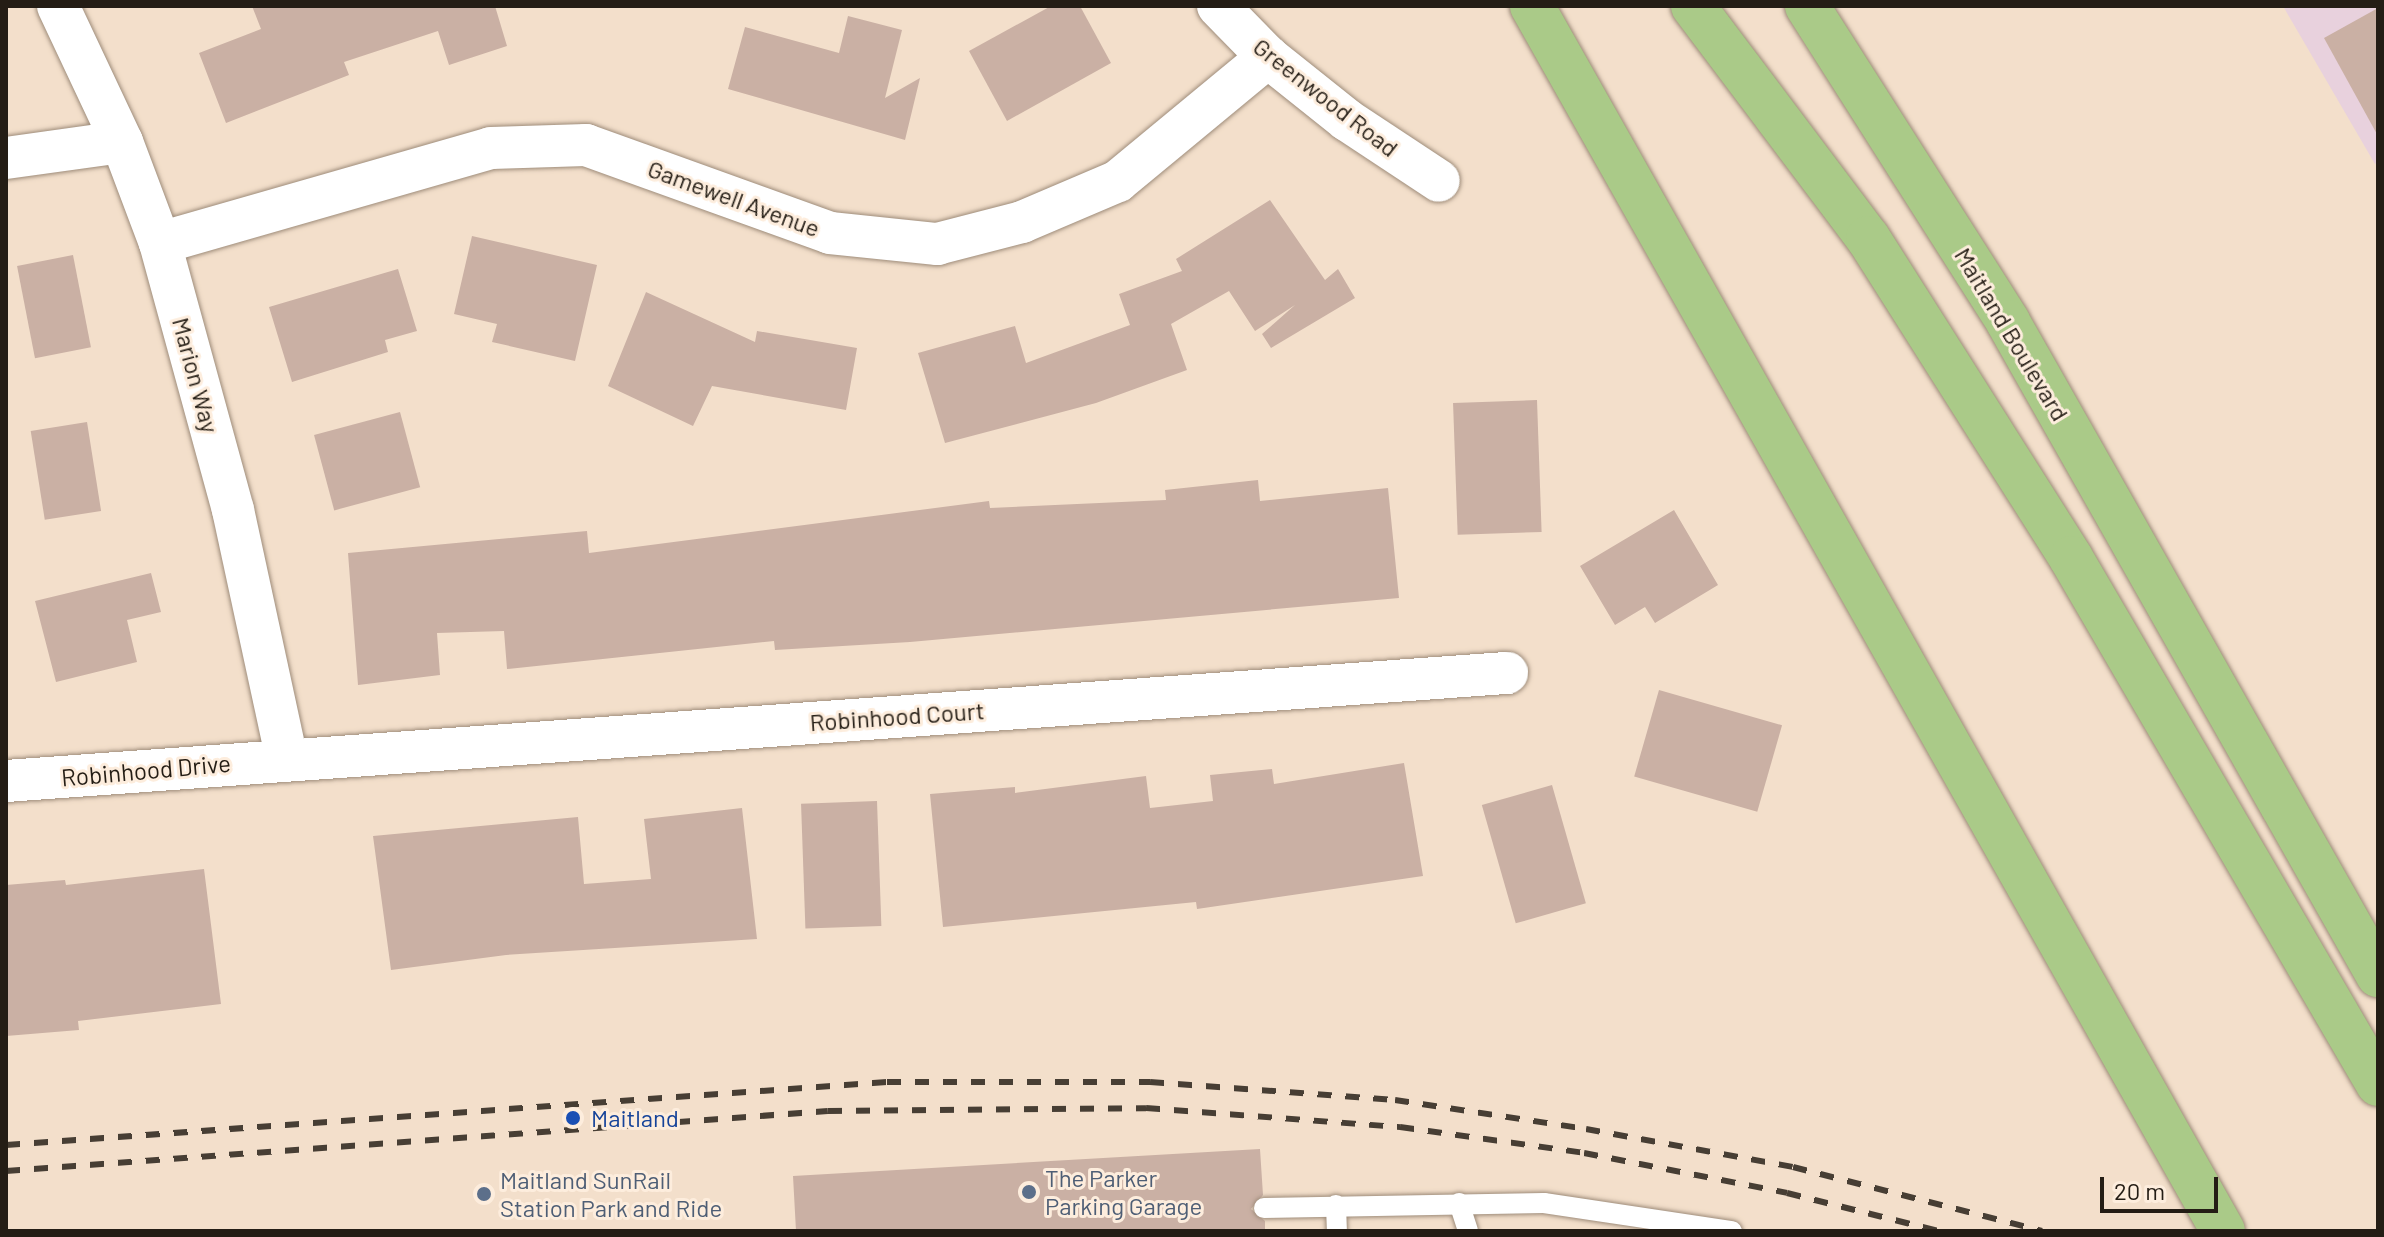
<!DOCTYPE html>
<html>
<head>
<meta charset="utf-8">
<style>
  body { margin:0 }
  #map { position:relative; width:2384px; height:1237px; overflow:hidden; background:#f3dfcb; font-family:Barlow,sans-serif }
  div>[style] { position:absolute }
  .commercial>* { inset:0; background:#e8d1dd }
  .building>* { inset:0; background:#cab0a4; transform-origin:0 0 }
  .roads { filter:drop-shadow(0 0 2px #9e8c7a) drop-shadow(0 0 2px #9e8c7a) }
  .lane>* { height:20px; margin:-10px; padding:0 10px; transform-origin:10px; border-radius:10px; background:#fff }
  .street>* { height:42px; margin:-21px; padding:0 21px; transform-origin:21px; border-radius:21px; background:#fff }
  .primary>* { height:44px; margin:-22px; padding:0 22px; transform-origin:22px; border-radius:22px; background:#aaca88 }
  .rail>* { height:6px; margin-top:-3px; transform-origin:0; background:repeating-linear-gradient(90deg,#473e34 0 14px,transparent 0 28px) }
  .dots>* { width:22px; height:22px; translate:-50% -50%; box-sizing:border-box; border:4px solid #fdeddd; border-radius:50% }
  span { translate:-50% -50%; white-space:nowrap; text-align:center; line-height:1.15; -webkit-text-stroke:6px #fdeddd; paint-order:stroke }
  .street-label { font-size:24px; color:#241d15 }
  .transit-label { font-size:24px; color:#164399 }
  .left { translate:0 -50%; text-align:left }
  .service-label { font-size:24px; color:#4e5e75 }
  .frame { position:absolute; inset:0; border:8px solid #241d15; pointer-events:none }
  .scale { position:absolute; left:2100px; top:1177px; width:118px; height:36px; box-sizing:border-box; border:4px solid #241d15; border-top:0; padding-left:10px; font-size:24px; line-height:28px; white-space:nowrap; color:#241d15; -webkit-text-stroke:6px #fdeddd; paint-order:stroke }
</style>
</head>
<body>
<div id="map">
  <div class="commercial">
    <i style="clip-path:polygon(2283px 6px,2378px 6px,2378px 162px,2375px 164px)"></i>
  </div>
  <div class="building">
    <i style="clip-path:polygon(252px 6px,495px 6px,507px 46px,449px 65px,438px 31px,344px 62px,349px 75px,226px 123px,199px 53px,261px 29px)"></i>
    <i style="clip-path:polygon(1051px 6px,1080px 6px,1111px 63px,1007px 121px,969px 51px)"></i>
    <i style="clip-path:polygon(2378px 8px,2378px 136px,2324px 38px)"></i>
    <i style="clip-path:polygon(848px 16px,902px 30px,885px 98px,920px 78px,905px 140px,728px 89px,745px 27px,839px 53px)"></i>
    <i style="clip-path:polygon(1270px 200px,1325px 280px,1338px 269px,1355px 298px,1271px 348px,1262px 334px,1295px 305px,1255px 331px,1229px 291px,1171px 324px,1187px 370px,1096px 403px,945px 443px,918px 353px,1015px 326px,1026px 363px,1130px 325px,1119px 294px,1182px 271px,1176px 259px)"></i>
    <i style="clip-path:polygon(472px 236px,597px 265px,575px 361px,492px 342px,497px 324px,454px 314px)"></i>
    <i style="left:73px;top:255px;width:94px;height:57px;rotate:79deg"></i>
    <i style="clip-path:polygon(398px 269px,417px 331px,385px 340px,388px 352px,292px 382px,269px 307px)"></i>
    <i style="clip-path:polygon(646px 292px,755px 342px,757px 331px,857px 348px,846px 410px,712px 386px,693px 426px,608px 386px)"></i>
    <i style="left:1537px;top:400px;width:132px;height:84px;rotate:88deg"></i>
    <i style="left:400px;top:412px;width:78px;height:89px;rotate:75deg"></i>
    <i style="left:87px;top:422px;width:90px;height:57px;rotate:81deg"></i>
    <i style="clip-path:polygon(1258px 480px,1260px 501px,1388px 488px,1399px 598px,910px 642px,775px 650px,774px 641px,507px 669px,504px 631px,437px 633px,440px 675px,358px 685px,348px 553px,587px 531px,589px 553px,989px 501px,990px 508px,1166px 500px,1165px 490px)"></i>
    <i style="clip-path:polygon(1674px 510px,1718px 585px,1655px 623px,1645px 607px,1615px 625px,1580px 566px)"></i>
    <i style="clip-path:polygon(151px 573px,161px 612px,127px 620px,137px 662px,56px 682px,35px 601px)"></i>
    <i style="left:1659px;top:690px;width:128px;height:90px;rotate:16deg"></i>
    <i style="clip-path:polygon(1404px 763px,1423px 876px,1197px 909px,1196px 902px,943px 927px,930px 794px,1015px 787px,1015px 793px,1146px 776px,1150px 808px,1213px 801px,1210px 775px,1272px 769px,1274px 784px)"></i>
    <i style="left:1552px;top:785px;width:123px;height:73px;rotate:74deg"></i>
    <i style="left:877px;top:801px;width:125px;height:76px;rotate:88deg"></i>
    <i style="clip-path:polygon(742px 808px,757px 939px,506px 955px,391px 970px,373px 836px,578px 817px,584px 884px,651px 879px,644px 819px)"></i>
    <i style="clip-path:polygon(204px 869px,221px 1004px,78px 1021px,79px 1030px,6px 1036px,6px 885px,65px 880px,66px 885px)"></i>
    <i style="clip-path:polygon(1260px 1149px,1263px 1195px,1251px 1209px,1265px 1221px,1265px 1231px,796px 1231px,793px 1176px)"></i>
  </div>
  <div class="roads">
    <div class="lane">
      <i style="left:1459px;top:1203px;width:29px;rotate:72deg"></i>
      <i style="left:1336px;top:1205px;width:26px;rotate:88deg"></i>
      <i style="left:1264px;top:1208px;width:280px;rotate:-1deg"></i>
      <i style="left:1544px;top:1203px;width:190px;rotate:8.5deg"></i>
    </div>
    <div class="street">
      <i style="left:58px;top:6px;width:150px;rotate:64.8deg"></i>
      <i style="left:122px;top:142px;width:108px;rotate:69.4deg"></i>
      <i style="left:160px;top:243px;width:277px;rotate:74.7deg"></i>
      <i style="left:233px;top:510px;width:256px;rotate:77.8deg"></i>
      <i style="left:1218px;top:6px;width:71px;rotate:45.6deg"></i>
      <i style="left:1268px;top:57px;width:101px;rotate:38.6deg"></i>
      <i style="left:1347px;top:120px;width:110px;rotate:33.5deg"></i>
      <i style="left:6px;top:158px;width:117px;rotate:-7.9deg"></i>
      <i style="left:160px;top:243px;width:344px;rotate:-16deg"></i>
      <i style="left:491px;top:148px;width:95px;rotate:-1.8deg"></i>
      <i style="left:586px;top:145px;width:259px;rotate:19.8deg"></i>
      <i style="left:830px;top:233px;width:108px;rotate:5.9deg"></i>
      <i style="left:937px;top:244px;width:88px;rotate:-14.5deg"></i>
      <i style="left:1022px;top:222px;width:104px;rotate:-23.1deg"></i>
      <i style="left:1118px;top:181px;width:195px;rotate:-39.6deg"></i>
      <i style="left:6px;top:781px;width:1505px;rotate:-4.12deg"></i>
    </div>
    <div class="primary">
      <i style="left:1532px;top:6px;width:1406px;rotate:60.57deg"></i>
      <i style="left:1693px;top:6px;width:291px;rotate:53deg"></i>
      <i style="left:1868px;top:238px;width:379px;rotate:57.6deg"></i>
      <i style="left:2071px;top:558px;width:609px;rotate:59.73deg"></i>
      <i style="left:1807px;top:6px;width:375px;rotate:57.5deg"></i>
      <i style="left:2008px;top:322px;width:751px;rotate:60.46deg"></i>
    </div>
  </div>
  <div class="rail">
    <i style="left:6px;top:1145px;width:883px;rotate:-4.09deg"></i>
    <i style="left:887px;top:1082px;width:263px"></i>
    <i style="left:1150px;top:1082px;width:246px;rotate:4.2deg"></i>
    <i style="left:1395px;top:1100px;width:193px;rotate:8.6deg"></i>
    <i style="left:1586px;top:1129px;width:210px;rotate:10.4deg"></i>
    <i style="left:1793px;top:1167px;width:257px;rotate:14.4deg"></i>
    <i style="left:6px;top:1171px;width:824px;rotate:-4.17deg"></i>
    <i style="left:828px;top:1111px;width:318px;rotate:-0.5deg"></i>
    <i style="left:1146px;top:1108px;width:255px;rotate:4.3deg"></i>
    <i style="left:1400px;top:1127px;width:186px;rotate:8deg"></i>
    <i style="left:1584px;top:1153px;width:207px;rotate:11.1deg"></i>
    <i style="left:1787px;top:1193px;width:156px;rotate:14.1deg"></i>
  </div>
  <div class="dots">
    <i style="left:573px;top:1118px;background:#1a4fb4"></i>
    <i style="left:1029px;top:1192px;background:#5c6f8a"></i>
    <i style="left:484px;top:1194px;background:#5c6f8a"></i>
  </div>
  <div class="street-label">
    <span style="left:1326px;top:97px;rotate:38deg">Greenwood Road</span>
    <span style="left:734px;top:198px;rotate:20deg">Gamewell Avenue</span>
    <span style="left:2012px;top:334px;rotate:59deg">Maitland Boulevard</span>
    <span style="left:196px;top:375px;rotate:75deg">Marion Way</span>
    <span style="left:897px;top:716px;rotate:-4deg">Robinhood Court</span>
    <span style="left:146px;top:770px;rotate:-5deg">Robinhood Drive</span>
  </div>
  <div class="transit-label">
    <span class="left" style="left:591px;top:1118px">Maitland</span>
  </div>
  <div class="service-label">
    <span class="left" style="left:1045px;top:1192px">The Parker<br>Parking Garage</span>
    <span class="left" style="left:500px;top:1194px">Maitland SunRail<br>Station Park and Ride</span>
  </div>
  <div class="frame"></div>
  <div class="scale">20 m</div>
</div>
</body>
</html>
